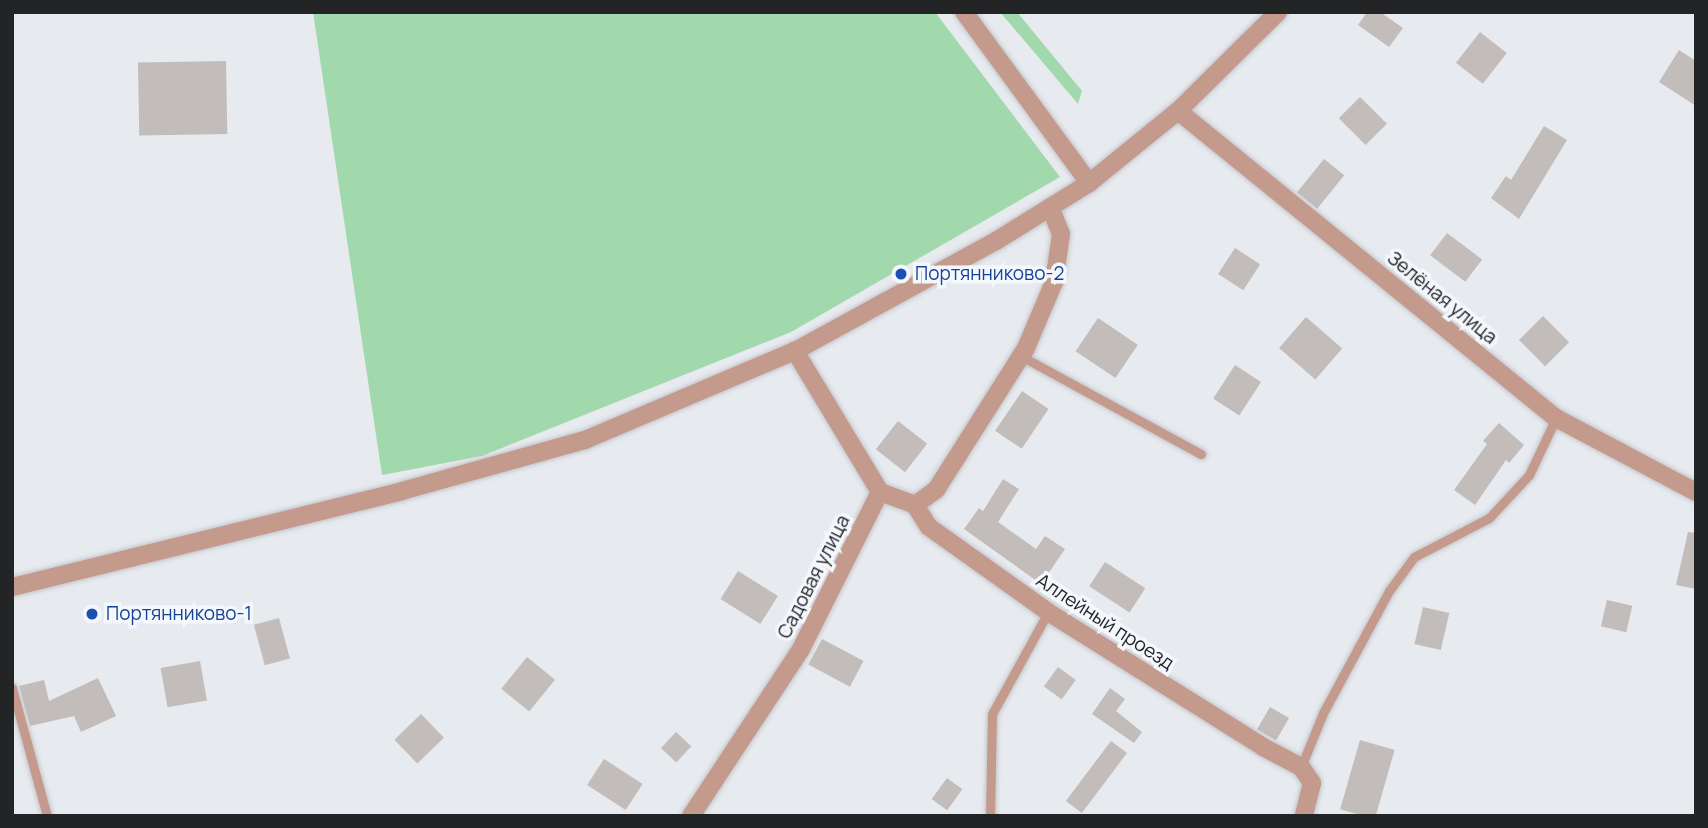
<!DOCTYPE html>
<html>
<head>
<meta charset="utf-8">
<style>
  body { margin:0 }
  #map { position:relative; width:1708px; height:828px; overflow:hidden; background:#e7eaef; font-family:Manrope,sans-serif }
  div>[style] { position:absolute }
  .green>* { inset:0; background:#a1d9ac }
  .building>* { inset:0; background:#c2bcba; transform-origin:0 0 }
  .roads { filter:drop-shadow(0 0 2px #c4c6cb) drop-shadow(0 0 2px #c4c6cb) }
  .service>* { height:9px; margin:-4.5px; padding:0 4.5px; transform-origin:4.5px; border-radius:4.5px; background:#c49a8c }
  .minor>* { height:18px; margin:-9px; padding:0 9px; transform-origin:9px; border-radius:9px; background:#c49a8c }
  .dots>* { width:19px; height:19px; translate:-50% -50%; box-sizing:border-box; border:4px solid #f4f7fc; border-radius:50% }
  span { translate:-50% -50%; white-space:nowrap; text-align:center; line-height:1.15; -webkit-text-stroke:7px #f4f7fc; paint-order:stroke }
  .transit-label { font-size:19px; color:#164399 }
  .left { translate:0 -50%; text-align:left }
  .street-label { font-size:19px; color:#232426 }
  .frame { position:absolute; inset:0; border:14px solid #232426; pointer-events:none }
</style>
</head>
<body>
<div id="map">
  <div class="green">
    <i style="clip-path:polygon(313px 12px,935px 12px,1060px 177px,791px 332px,482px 456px,382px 475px)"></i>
    <i style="clip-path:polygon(1000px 12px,1017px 12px,1082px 91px,1078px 104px)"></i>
  </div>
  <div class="building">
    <i style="clip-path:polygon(1367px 12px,1380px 12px,1403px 28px,1389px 47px,1358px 25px)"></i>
    <i style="left:1480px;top:32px;width:34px;height:39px;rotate:38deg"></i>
    <i style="clip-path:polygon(1679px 50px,1696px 61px,1696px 106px,1659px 82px)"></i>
    <i style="left:226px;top:61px;width:73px;height:88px;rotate:89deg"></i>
    <i style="left:1360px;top:97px;width:38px;height:30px;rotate:45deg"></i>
    <i style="clip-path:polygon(1544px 126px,1567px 140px,1519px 219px,1491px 198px,1506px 176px,1511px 180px)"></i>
    <i style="left:1324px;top:159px;width:26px;height:43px;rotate:39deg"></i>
    <i style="left:1447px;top:233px;width:44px;height:28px;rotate:37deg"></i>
    <i style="left:1235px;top:248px;width:30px;height:31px;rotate:33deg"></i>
    <i style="left:1543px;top:316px;width:37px;height:34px;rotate:45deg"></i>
    <i style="left:1306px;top:317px;width:48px;height:41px;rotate:41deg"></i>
    <i style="left:1098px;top:318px;width:48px;height:40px;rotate:34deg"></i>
    <i style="left:1235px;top:365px;width:31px;height:40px;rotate:33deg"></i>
    <i style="left:1022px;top:391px;width:32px;height:48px;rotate:34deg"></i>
    <i style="left:898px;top:421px;width:37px;height:36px;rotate:38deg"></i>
    <i style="clip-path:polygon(1499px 423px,1524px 445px,1509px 463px,1506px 460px,1475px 505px,1454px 490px,1487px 444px,1483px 441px)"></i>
    <i style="clip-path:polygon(1003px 479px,1019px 489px,998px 522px,1036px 549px,1045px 536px,1065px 549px,1041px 584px,964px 529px,979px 508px,983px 511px)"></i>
    <i style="clip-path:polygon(1688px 532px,1696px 533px,1696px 589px,1676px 585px)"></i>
    <i style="left:1105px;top:562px;width:48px;height:29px;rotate:33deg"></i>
    <i style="left:738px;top:571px;width:47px;height:33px;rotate:32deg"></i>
    <i style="left:1607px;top:600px;width:26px;height:27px;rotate:13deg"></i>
    <i style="left:1423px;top:607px;width:27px;height:38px;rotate:13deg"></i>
    <i style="left:279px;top:618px;width:42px;height:26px;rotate:75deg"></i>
    <i style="left:822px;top:639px;width:47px;height:29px;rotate:28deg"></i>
    <i style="left:527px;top:657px;width:36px;height:41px;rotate:39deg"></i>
    <i style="left:200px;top:661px;width:40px;height:40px;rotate:80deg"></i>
    <i style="left:1058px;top:667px;width:22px;height:24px;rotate:36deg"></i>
    <i style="clip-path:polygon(98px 678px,116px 716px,81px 732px,74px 716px,30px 726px,19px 686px,44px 680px,49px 701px)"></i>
    <i style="clip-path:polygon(1110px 688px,1125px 699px,1116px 711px,1142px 732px,1134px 743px,1092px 714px)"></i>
    <i style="left:1270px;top:707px;width:22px;height:26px;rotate:30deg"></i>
    <i style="left:421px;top:714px;width:33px;height:37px;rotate:46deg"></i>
    <i style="left:676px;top:732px;width:21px;height:22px;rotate:43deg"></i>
    <i style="left:1360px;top:740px;width:36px;height:72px;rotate:16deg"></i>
    <i style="left:1111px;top:741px;width:20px;height:75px;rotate:37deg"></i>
    <i style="left:604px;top:759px;width:46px;height:31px;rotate:33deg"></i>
    <i style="left:947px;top:778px;width:19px;height:26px;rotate:36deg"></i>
  </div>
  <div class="roads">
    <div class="service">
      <i style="left:1021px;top:356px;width:205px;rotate:28.6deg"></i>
      <i style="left:12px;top:688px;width:133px;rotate:74.7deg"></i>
      <i style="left:1301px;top:767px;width:58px;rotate:-67.8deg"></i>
      <i style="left:1323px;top:713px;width:139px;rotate:-61.6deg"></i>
      <i style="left:1389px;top:591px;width:42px;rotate:-53.7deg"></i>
      <i style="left:1414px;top:557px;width:85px;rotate:-27.5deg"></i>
      <i style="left:1489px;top:518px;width:59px;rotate:-47.1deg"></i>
      <i style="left:1529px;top:475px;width:63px;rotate:-64.7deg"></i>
      <i style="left:990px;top:816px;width:102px;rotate:-88.9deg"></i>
      <i style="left:992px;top:714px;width:116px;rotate:-61.2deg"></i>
    </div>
    <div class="minor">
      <i style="left:964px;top:12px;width:212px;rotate:53.8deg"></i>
      <i style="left:1178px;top:111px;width:487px;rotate:39.1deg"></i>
      <i style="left:1556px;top:418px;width:158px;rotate:27.9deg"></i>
      <i style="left:880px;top:492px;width:37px;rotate:20deg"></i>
      <i style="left:915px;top:505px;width:26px;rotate:58deg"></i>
      <i style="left:929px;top:527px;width:146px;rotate:35.5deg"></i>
      <i style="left:1048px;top:612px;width:254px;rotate:32.1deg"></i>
      <i style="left:1263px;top:747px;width:43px;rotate:27.8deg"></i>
      <i style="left:1301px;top:767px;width:19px;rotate:55deg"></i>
      <i style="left:1312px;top:783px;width:34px;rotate:104deg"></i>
      <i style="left:915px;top:505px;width:26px;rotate:-36deg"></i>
      <i style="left:936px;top:490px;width:168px;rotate:-57.6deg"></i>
      <i style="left:1026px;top:348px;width:72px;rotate:-67deg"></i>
      <i style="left:1054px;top:282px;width:49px;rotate:-81.7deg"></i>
      <i style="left:1061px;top:234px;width:27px;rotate:-112deg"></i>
      <i style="left:12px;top:587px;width:402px;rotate:-13.8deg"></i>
      <i style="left:402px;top:491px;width:190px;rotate:-15.6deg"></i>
      <i style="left:585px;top:440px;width:228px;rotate:-23deg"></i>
      <i style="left:795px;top:351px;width:229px;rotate:-28.7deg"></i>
      <i style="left:996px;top:241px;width:110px;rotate:-31.9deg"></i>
      <i style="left:1089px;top:183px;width:114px;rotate:-39deg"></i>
      <i style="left:1178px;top:111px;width:141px;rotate:-44.7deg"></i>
      <i style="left:691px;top:816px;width:200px;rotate:-56.6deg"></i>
      <i style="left:801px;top:649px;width:176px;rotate:-63.3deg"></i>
      <i style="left:880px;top:492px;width:165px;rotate:-121.1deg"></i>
    </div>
  </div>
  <div class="dots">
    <i style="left:901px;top:274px;background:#1a4fb4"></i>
    <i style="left:92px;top:614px;background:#1a4fb4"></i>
  </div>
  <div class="transit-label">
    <span class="left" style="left:915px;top:274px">Портянниково-2</span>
    <span class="left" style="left:106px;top:614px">Портянниково-1</span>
  </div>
  <div class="street-label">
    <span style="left:1442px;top:298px;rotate:39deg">Зелёная улица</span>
    <span style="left:814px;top:577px;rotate:-63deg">Садовая улица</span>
    <span style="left:1105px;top:622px;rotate:33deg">Аллейный проезд</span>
  </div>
  <div class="frame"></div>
</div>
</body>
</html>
